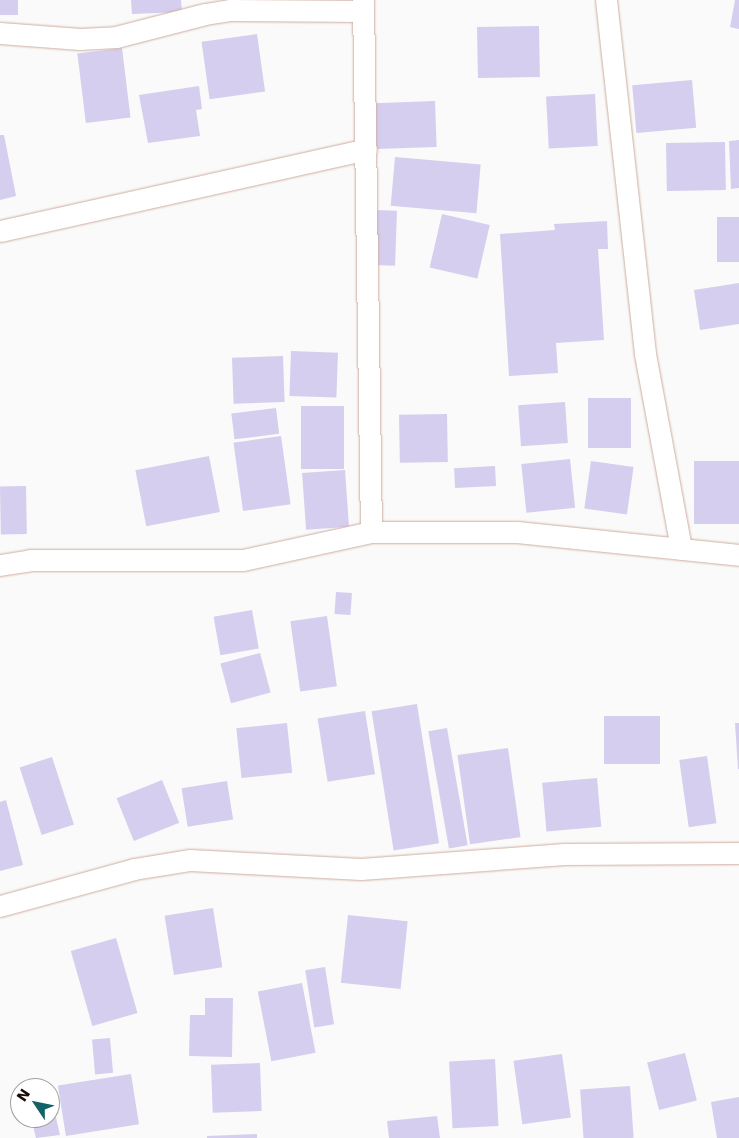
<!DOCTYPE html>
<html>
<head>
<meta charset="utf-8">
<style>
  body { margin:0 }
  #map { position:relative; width:739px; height:1138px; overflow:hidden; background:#fafafa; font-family:"DejaVu Sans",sans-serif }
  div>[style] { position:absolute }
  .building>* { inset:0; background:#d5ceee; transform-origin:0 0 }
  .roads { filter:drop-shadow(0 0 1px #ceac9e) drop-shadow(0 0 1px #ceac9e) }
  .minor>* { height:21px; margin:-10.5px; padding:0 10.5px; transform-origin:10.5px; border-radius:10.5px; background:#fff }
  span { translate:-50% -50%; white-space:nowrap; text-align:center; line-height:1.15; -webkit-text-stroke:4.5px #fff; paint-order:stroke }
  .north { position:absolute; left:10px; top:1078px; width:50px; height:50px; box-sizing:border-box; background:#fff; border:1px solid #a39e9c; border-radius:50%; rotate:304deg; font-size:14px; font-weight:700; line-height:20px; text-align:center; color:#180c08 }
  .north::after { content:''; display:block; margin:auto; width:18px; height:22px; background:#126365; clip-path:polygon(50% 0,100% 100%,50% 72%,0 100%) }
</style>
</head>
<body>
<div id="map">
  <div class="building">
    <i style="left:0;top:0;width:18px;height:15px"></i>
    <i style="clip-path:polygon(131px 0,181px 0,182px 12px,132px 14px)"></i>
    <i style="clip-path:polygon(735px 0,739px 0,739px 29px,730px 27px)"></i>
    <i style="left:539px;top:26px;width:51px;height:62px;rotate:89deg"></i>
    <i style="left:257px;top:34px;width:58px;height:56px;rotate:82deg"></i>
    <i style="left:122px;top:48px;width:70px;height:45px;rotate:83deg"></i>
    <i style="left:692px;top:80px;width:48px;height:60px;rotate:85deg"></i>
    <i style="clip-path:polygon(199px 86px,202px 109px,196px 110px,200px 136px,148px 143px,139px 95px)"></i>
    <i style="left:595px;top:94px;width:52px;height:49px;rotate:87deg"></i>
    <i style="left:435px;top:101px;width:46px;height:61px;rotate:88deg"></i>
    <i style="clip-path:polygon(0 135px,4px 135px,16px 196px,0 200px)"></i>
    <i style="clip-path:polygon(739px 140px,739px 188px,731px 189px,729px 141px)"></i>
    <i style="left:725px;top:142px;width:48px;height:59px;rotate:89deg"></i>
    <i style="left:395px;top:157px;width:86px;height:49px;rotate:5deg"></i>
    <i style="left:374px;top:210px;width:23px;height:55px;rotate:2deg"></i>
    <i style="left:442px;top:214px;width:49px;height:55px;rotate:13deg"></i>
    <i style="left:739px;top:217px;width:45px;height:22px;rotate:90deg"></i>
    <i style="clip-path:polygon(607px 221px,608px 249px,598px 249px,604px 340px,556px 343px,558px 373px,509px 376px,500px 234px,555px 230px,554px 224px)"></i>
    <i style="clip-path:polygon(739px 283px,739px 324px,700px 330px,694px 290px)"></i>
    <i style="left:291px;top:351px;width:47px;height:45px;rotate:2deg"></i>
    <i style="left:283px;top:356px;width:46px;height:51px;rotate:88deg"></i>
    <i style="left:588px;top:398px;width:43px;height:50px"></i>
    <i style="left:565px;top:402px;width:41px;height:47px;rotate:86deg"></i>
    <i style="left:344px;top:406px;width:63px;height:43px;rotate:90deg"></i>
    <i style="left:276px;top:408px;width:26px;height:45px;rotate:83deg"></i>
    <i style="left:447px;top:414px;width:48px;height:48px;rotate:89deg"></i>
    <i style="left:281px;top:436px;width:69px;height:48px;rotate:82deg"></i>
    <i style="left:209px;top:456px;width:57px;height:75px;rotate:79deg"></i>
    <i style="left:570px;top:459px;width:49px;height:49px;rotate:84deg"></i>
    <i style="left:591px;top:461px;width:43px;height:48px;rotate:8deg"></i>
    <i style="left:739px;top:461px;width:63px;height:45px;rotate:90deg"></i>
    <i style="left:495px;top:466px;width:20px;height:41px;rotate:87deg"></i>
    <i style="left:345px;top:470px;width:57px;height:43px;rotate:86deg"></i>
    <i style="left:26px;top:486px;width:48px;height:26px;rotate:89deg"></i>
    <i style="left:336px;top:592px;width:16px;height:22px;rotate:4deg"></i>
    <i style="left:252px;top:610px;width:39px;height:39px;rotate:80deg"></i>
    <i style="left:327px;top:616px;width:71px;height:37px;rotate:82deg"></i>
    <i style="left:260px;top:653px;width:41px;height:41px;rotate:75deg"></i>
    <i style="left:417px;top:704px;width:141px;height:46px;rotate:81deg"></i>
    <i style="left:365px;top:711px;width:64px;height:48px;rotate:81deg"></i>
    <i style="left:604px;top:716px;width:56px;height:48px"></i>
    <i style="left:287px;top:723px;width:50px;height:51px;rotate:84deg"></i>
    <i style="clip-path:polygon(735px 723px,739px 723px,739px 769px,738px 769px)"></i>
    <i style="left:447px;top:728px;width:119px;height:19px;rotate:80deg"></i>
    <i style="left:508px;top:748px;width:90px;height:51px;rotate:82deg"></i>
    <i style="left:707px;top:756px;width:68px;height:28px;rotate:82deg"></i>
    <i style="left:52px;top:757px;width:71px;height:34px;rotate:72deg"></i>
    <i style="left:597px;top:778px;width:49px;height:55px;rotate:85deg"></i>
    <i style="left:162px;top:780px;width:46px;height:49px;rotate:68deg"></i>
    <i style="left:227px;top:781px;width:39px;height:46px;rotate:81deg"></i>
    <i style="clip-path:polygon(6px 800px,23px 865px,0 871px,0 802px)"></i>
    <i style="left:213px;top:908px;width:60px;height:49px;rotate:81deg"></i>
    <i style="left:348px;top:915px;width:60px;height:68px;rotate:6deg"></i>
    <i style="left:116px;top:938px;width:78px;height:47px;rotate:74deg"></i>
    <i style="left:325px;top:967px;width:58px;height:20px;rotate:81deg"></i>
    <i style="left:302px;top:983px;width:71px;height:45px;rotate:79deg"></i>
    <i style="clip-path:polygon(205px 998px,233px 998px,232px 1057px,189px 1056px,190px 1015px,205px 1015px)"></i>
    <i style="left:110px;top:1038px;width:35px;height:18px;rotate:85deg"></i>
    <i style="left:685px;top:1053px;width:49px;height:39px;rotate:76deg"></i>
    <i style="left:562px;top:1054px;width:64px;height:49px;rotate:82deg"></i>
    <i style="left:495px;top:1059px;width:67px;height:46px;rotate:87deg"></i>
    <i style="left:260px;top:1063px;width:48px;height:49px;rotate:88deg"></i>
    <i style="left:131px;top:1074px;width:51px;height:74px;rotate:81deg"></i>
    <i style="left:630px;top:1086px;width:52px;height:50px;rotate:86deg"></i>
    <i style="clip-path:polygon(51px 1096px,60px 1135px,36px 1138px,31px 1118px,50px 1118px)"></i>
    <i style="clip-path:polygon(739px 1097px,739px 1138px,717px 1138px,711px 1102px)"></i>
    <i style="clip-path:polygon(437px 1116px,440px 1138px,389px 1138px,387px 1121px)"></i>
    <i style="clip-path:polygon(257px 1134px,257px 1138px,207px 1138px,207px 1136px)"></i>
  </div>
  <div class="roads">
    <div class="minor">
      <i style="left:363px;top:0;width:532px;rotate:89.14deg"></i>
      <i style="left:606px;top:0;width:356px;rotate:83.7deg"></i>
      <i style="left:645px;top:354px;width:198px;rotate:79.5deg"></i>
      <i style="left:0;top:33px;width:80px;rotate:4.3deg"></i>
      <i style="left:80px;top:39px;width:36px;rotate:-3deg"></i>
      <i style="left:116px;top:37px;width:92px;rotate:-14.5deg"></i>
      <i style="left:205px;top:14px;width:26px;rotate:-9deg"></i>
      <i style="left:231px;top:10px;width:132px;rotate:0.4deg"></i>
      <i style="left:0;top:231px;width:375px;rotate:-12.6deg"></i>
      <i style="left:0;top:565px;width:30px;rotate:-9deg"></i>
      <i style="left:30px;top:560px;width:213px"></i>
      <i style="left:243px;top:560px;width:131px;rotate:-12.3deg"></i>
      <i style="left:371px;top:532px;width:146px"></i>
      <i style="left:517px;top:532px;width:223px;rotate:5.9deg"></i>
      <i style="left:0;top:906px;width:139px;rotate:-15.4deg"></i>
      <i style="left:134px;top:869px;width:57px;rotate:-9.1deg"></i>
      <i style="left:190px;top:860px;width:171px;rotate:3deg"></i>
      <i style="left:361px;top:869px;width:204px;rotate:-4.2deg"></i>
      <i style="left:564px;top:854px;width:175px;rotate:-0.3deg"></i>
    </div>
  </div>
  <div class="north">N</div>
</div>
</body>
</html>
